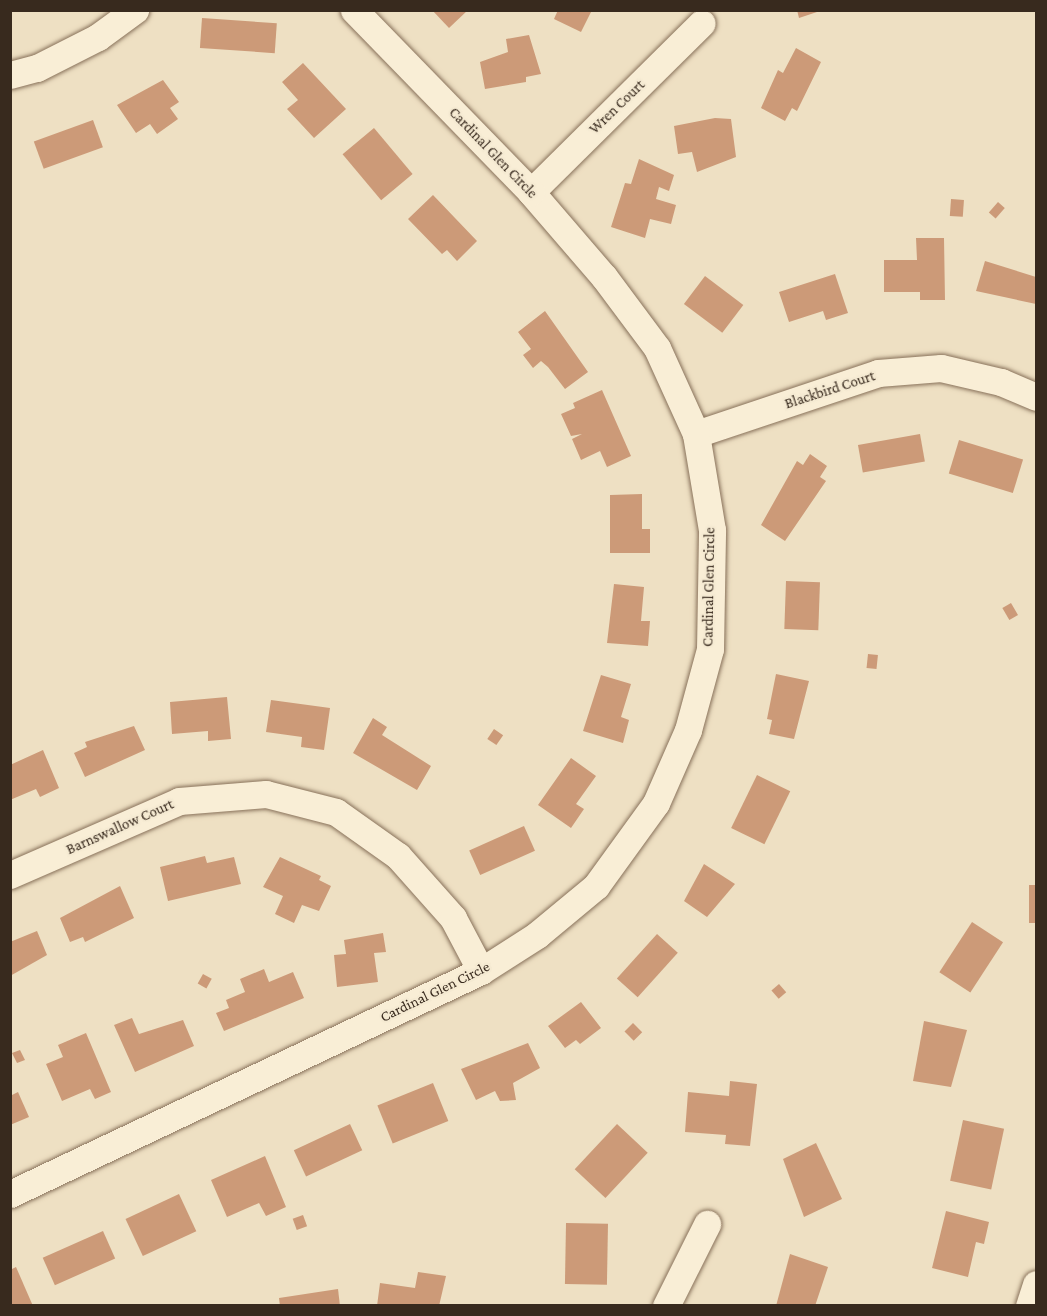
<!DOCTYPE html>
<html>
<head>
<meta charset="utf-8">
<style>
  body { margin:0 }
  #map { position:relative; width:1047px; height:1316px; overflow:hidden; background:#eee0c3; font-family:"Crimson Pro",serif }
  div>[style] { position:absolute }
  .building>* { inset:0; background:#cc9a78; transform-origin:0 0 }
  .roads { filter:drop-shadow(0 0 2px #88715a) drop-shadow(0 0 2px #88715a) }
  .minor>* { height:27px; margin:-13.5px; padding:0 13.5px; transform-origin:13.5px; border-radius:13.5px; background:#f9eed6 }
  span { translate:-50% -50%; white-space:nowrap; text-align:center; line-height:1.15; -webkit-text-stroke:4.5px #f5ead2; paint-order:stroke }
  .street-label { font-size:15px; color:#382a1e }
  .frame { position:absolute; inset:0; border:12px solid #382a1e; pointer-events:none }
</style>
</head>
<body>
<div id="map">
  <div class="building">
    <i style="clip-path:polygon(432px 10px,468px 10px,449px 28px)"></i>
    <i style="clip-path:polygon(558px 10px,592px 10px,581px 32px,554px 19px)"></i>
    <i style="clip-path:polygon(797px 10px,820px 10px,820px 11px,799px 18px)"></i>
    <i style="left:202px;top:18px;width:75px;height:30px;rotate:4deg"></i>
    <i style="clip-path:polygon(529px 35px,541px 74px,526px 77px,526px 82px,485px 89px,480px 62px,508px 52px,506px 39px)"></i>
    <i style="clip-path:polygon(796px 48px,821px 62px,797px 111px,792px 108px,785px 121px,761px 108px,778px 70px,783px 73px)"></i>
    <i style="clip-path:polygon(303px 63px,346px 109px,314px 138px,287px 109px,298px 100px,282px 82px)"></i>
    <i style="clip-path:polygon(163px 80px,179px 102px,170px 108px,178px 119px,157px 134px,150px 124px,136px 133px,117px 105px)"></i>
    <i style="clip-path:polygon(715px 118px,731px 119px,736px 157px,697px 172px,692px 152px,678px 154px,674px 126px)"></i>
    <i style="left:93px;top:120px;width:29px;height:63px;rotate:70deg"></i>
    <i style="left:374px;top:128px;width:60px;height:41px;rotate:50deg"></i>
    <i style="clip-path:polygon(639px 159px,674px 175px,669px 191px,659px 187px,656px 199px,676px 205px,671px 224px,650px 219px,645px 238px,611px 227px,625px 183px,631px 184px)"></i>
    <i style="clip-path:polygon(433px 195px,477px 241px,457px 261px,447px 250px,442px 254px,408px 219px)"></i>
    <i style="left:951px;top:199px;width:13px;height:17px;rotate:4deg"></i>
    <i style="left:998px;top:202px;width:9px;height:14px;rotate:41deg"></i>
    <i style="clip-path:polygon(916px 238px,944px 238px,945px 300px,920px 300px,920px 292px,884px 292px,884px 260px,917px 260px)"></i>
    <i style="clip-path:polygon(985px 261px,1036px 277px,1036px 304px,976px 291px)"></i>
    <i style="clip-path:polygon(835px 274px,848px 313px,826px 320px,823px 311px,789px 322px,779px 292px)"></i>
    <i style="left:705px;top:276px;width:48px;height:35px;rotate:37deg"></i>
    <i style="clip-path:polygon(545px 311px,588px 372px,565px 389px,548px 367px,541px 361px,533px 368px,523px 355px,531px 349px,518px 332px)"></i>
    <i style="clip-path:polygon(602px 390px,631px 456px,607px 467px,600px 451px,581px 460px,572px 439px,582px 434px,571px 436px,561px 414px,575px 408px,573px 403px)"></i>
    <i style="left:920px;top:434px;width:28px;height:63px;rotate:80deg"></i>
    <i style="left:959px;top:440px;width:67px;height:35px;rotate:17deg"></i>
    <i style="clip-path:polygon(810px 454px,827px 466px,820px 477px,826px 481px,785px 541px,761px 525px,797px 461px,803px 465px)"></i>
    <i style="clip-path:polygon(642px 494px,642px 529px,650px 529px,650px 553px,610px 553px,610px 495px)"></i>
    <i style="left:786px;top:581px;width:34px;height:48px;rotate:2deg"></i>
    <i style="clip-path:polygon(614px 584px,644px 587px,641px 621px,650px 621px,648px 646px,607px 643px)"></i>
    <i style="left:1011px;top:603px;width:14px;height:10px;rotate:60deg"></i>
    <i style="left:868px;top:654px;width:10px;height:14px;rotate:6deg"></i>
    <i style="clip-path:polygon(776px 674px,809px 681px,794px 739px,769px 734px,772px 720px,767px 719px)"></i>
    <i style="clip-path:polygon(601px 675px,631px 684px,621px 717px,629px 720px,623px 743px,583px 731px)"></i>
    <i style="clip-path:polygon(227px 697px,231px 739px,208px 741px,208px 731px,172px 734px,170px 702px)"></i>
    <i style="clip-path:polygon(271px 700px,330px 708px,324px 750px,301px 747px,302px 737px,266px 732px)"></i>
    <i style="clip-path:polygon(373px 718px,387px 727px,382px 735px,431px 766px,417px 790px,353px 753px)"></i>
    <i style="clip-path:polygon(134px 726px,145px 750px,85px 777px,74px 753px,87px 747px,85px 742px)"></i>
    <i style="left:494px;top:729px;width:11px;height:12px;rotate:34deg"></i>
    <i style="clip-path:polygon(43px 750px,59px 788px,40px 797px,36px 789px,10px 800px,10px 765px)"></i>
    <i style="clip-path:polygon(571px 758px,596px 776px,576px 804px,584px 809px,571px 828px,538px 805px)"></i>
    <i style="left:757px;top:775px;width:37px;height:59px;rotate:26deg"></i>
    <i style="left:524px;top:826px;width:27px;height:60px;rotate:66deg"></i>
    <i style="clip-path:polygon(205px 856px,207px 863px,234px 857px,241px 884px,168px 901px,160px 867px)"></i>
    <i style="clip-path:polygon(280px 857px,321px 876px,319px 880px,331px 886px,319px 911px,302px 905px,294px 923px,275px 914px,283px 896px,263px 887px)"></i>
    <i style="clip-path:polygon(704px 864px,735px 884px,707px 917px,684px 901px)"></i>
    <i style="left:1029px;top:885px;width:7px;height:38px"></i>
    <i style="clip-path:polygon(120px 886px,134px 918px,85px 942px,83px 937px,70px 942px,60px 918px)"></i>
    <i style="left:972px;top:922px;width:37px;height:60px;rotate:33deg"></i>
    <i style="clip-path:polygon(37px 931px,47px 955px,10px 976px,10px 942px)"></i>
    <i style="clip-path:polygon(383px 933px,386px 952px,374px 953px,378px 982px,337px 987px,334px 955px,346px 954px,344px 940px)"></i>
    <i style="left:657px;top:934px;width:28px;height:60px;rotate:42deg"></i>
    <i style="clip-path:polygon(264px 969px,269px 982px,293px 972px,304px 998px,224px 1031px,216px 1013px,229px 1008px,226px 1000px,245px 992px,240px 979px)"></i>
    <i style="left:203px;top:974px;width:10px;height:11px;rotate:29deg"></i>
    <i style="left:779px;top:984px;width:11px;height:10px;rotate:49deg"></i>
    <i style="clip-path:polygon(581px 1002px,601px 1028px,580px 1044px,576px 1040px,565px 1048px,548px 1026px)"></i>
    <i style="clip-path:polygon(132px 1018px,139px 1034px,183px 1020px,194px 1046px,135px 1072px,114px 1025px)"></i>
    <i style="clip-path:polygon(924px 1021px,967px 1030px,951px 1087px,913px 1081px)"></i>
    <i style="left:633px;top:1023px;width:13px;height:12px;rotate:45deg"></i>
    <i style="clip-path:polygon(86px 1033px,111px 1092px,95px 1099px,90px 1089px,62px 1101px,46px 1064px,63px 1057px,58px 1045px)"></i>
    <i style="clip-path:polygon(528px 1043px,540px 1068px,513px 1083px,516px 1100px,500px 1101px,495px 1091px,476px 1100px,461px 1069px)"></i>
    <i style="clip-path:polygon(20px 1050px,25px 1060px,17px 1063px,12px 1053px)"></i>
    <i style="clip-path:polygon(730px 1081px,757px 1084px,750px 1146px,725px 1144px,726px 1135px,685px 1132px,688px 1092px,729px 1096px)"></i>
    <i style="left:433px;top:1083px;width:41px;height:60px;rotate:68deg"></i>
    <i style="clip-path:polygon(18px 1092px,29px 1117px,10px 1125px,10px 1096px)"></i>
    <i style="left:963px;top:1120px;width:42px;height:62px;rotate:12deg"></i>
    <i style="left:350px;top:1124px;width:29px;height:62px;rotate:65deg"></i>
    <i style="left:617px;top:1124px;width:42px;height:62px;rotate:43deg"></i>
    <i style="clip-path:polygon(816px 1143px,842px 1199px,804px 1217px,783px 1159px)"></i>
    <i style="clip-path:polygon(265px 1156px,286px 1207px,266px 1216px,259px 1203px,227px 1217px,211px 1180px)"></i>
    <i style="left:179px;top:1194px;width:41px;height:59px;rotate:65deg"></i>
    <i style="clip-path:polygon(946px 1211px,989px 1222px,984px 1244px,976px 1242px,968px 1277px,932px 1268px)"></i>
    <i style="left:303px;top:1215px;width:12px;height:11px;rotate:70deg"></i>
    <i style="left:566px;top:1223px;width:42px;height:61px;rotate:1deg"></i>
    <i style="left:103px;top:1231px;width:30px;height:66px;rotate:66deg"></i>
    <i style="clip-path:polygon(790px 1254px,828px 1267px,815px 1306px,776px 1306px)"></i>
    <i style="clip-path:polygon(16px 1267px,33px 1306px,10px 1306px,10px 1270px)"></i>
    <i style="clip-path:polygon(418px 1272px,446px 1276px,439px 1306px,377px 1306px,380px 1283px,415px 1288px)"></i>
    <i style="clip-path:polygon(338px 1289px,340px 1306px,280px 1306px,279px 1298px)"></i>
  </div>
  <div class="roads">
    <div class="minor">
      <i style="left:10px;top:75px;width:28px;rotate:-15deg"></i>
      <i style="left:37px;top:68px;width:68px;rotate:-26.9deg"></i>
      <i style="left:98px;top:37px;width:46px;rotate:-36.1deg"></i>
      <i style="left:531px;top:192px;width:240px;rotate:-44.7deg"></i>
      <i style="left:696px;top:434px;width:192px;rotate:-18.5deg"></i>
      <i style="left:878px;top:373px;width:63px;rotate:-4.5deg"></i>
      <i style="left:941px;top:368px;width:62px;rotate:13.1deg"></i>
      <i style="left:1001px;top:382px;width:38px;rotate:23deg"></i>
      <i style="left:10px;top:875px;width:184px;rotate:-23.6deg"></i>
      <i style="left:179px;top:801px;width:87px;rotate:-4.6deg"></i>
      <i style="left:266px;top:794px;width:72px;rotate:14.4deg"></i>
      <i style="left:336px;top:812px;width:76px;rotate:35.4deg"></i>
      <i style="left:398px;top:856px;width:83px;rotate:48.4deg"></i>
      <i style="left:453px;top:918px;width:60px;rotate:62.2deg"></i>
      <i style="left:10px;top:1194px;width:521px;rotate:-25.34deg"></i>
      <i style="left:481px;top:971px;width:67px;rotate:-32.7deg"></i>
      <i style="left:537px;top:935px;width:77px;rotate:-39.7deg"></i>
      <i style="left:596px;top:886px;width:102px;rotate:-54.1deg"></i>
      <i style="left:656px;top:803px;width:80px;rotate:-66.3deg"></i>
      <i style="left:688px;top:730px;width:84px;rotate:-74.8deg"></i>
      <i style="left:710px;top:649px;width:119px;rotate:-89deg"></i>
      <i style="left:712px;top:530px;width:97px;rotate:-99.5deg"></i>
      <i style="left:696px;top:434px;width:94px;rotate:-114.4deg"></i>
      <i style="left:657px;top:348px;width:89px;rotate:-126.7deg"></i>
      <i style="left:604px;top:277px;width:112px;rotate:-130.7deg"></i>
      <i style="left:531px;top:192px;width:254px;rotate:-134.2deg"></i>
      <i style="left:666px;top:1306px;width:92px;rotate:-63.4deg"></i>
      <i style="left:1029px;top:1306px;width:23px;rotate:-72deg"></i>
    </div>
  </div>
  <div class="street-label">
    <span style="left:617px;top:107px;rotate:-44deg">Wren Court</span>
    <span style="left:493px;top:153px;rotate:46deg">Cardinal Glen Circle</span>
    <span style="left:830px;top:390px;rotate:-18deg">Blackbird Court</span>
    <span style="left:709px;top:587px;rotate:-89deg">Cardinal Glen Circle</span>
    <span style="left:120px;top:827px;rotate:-24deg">Barnswallow Court</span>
    <span style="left:435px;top:992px;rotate:-26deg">Cardinal Glen Circle</span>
  </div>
  <div class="frame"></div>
</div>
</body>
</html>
